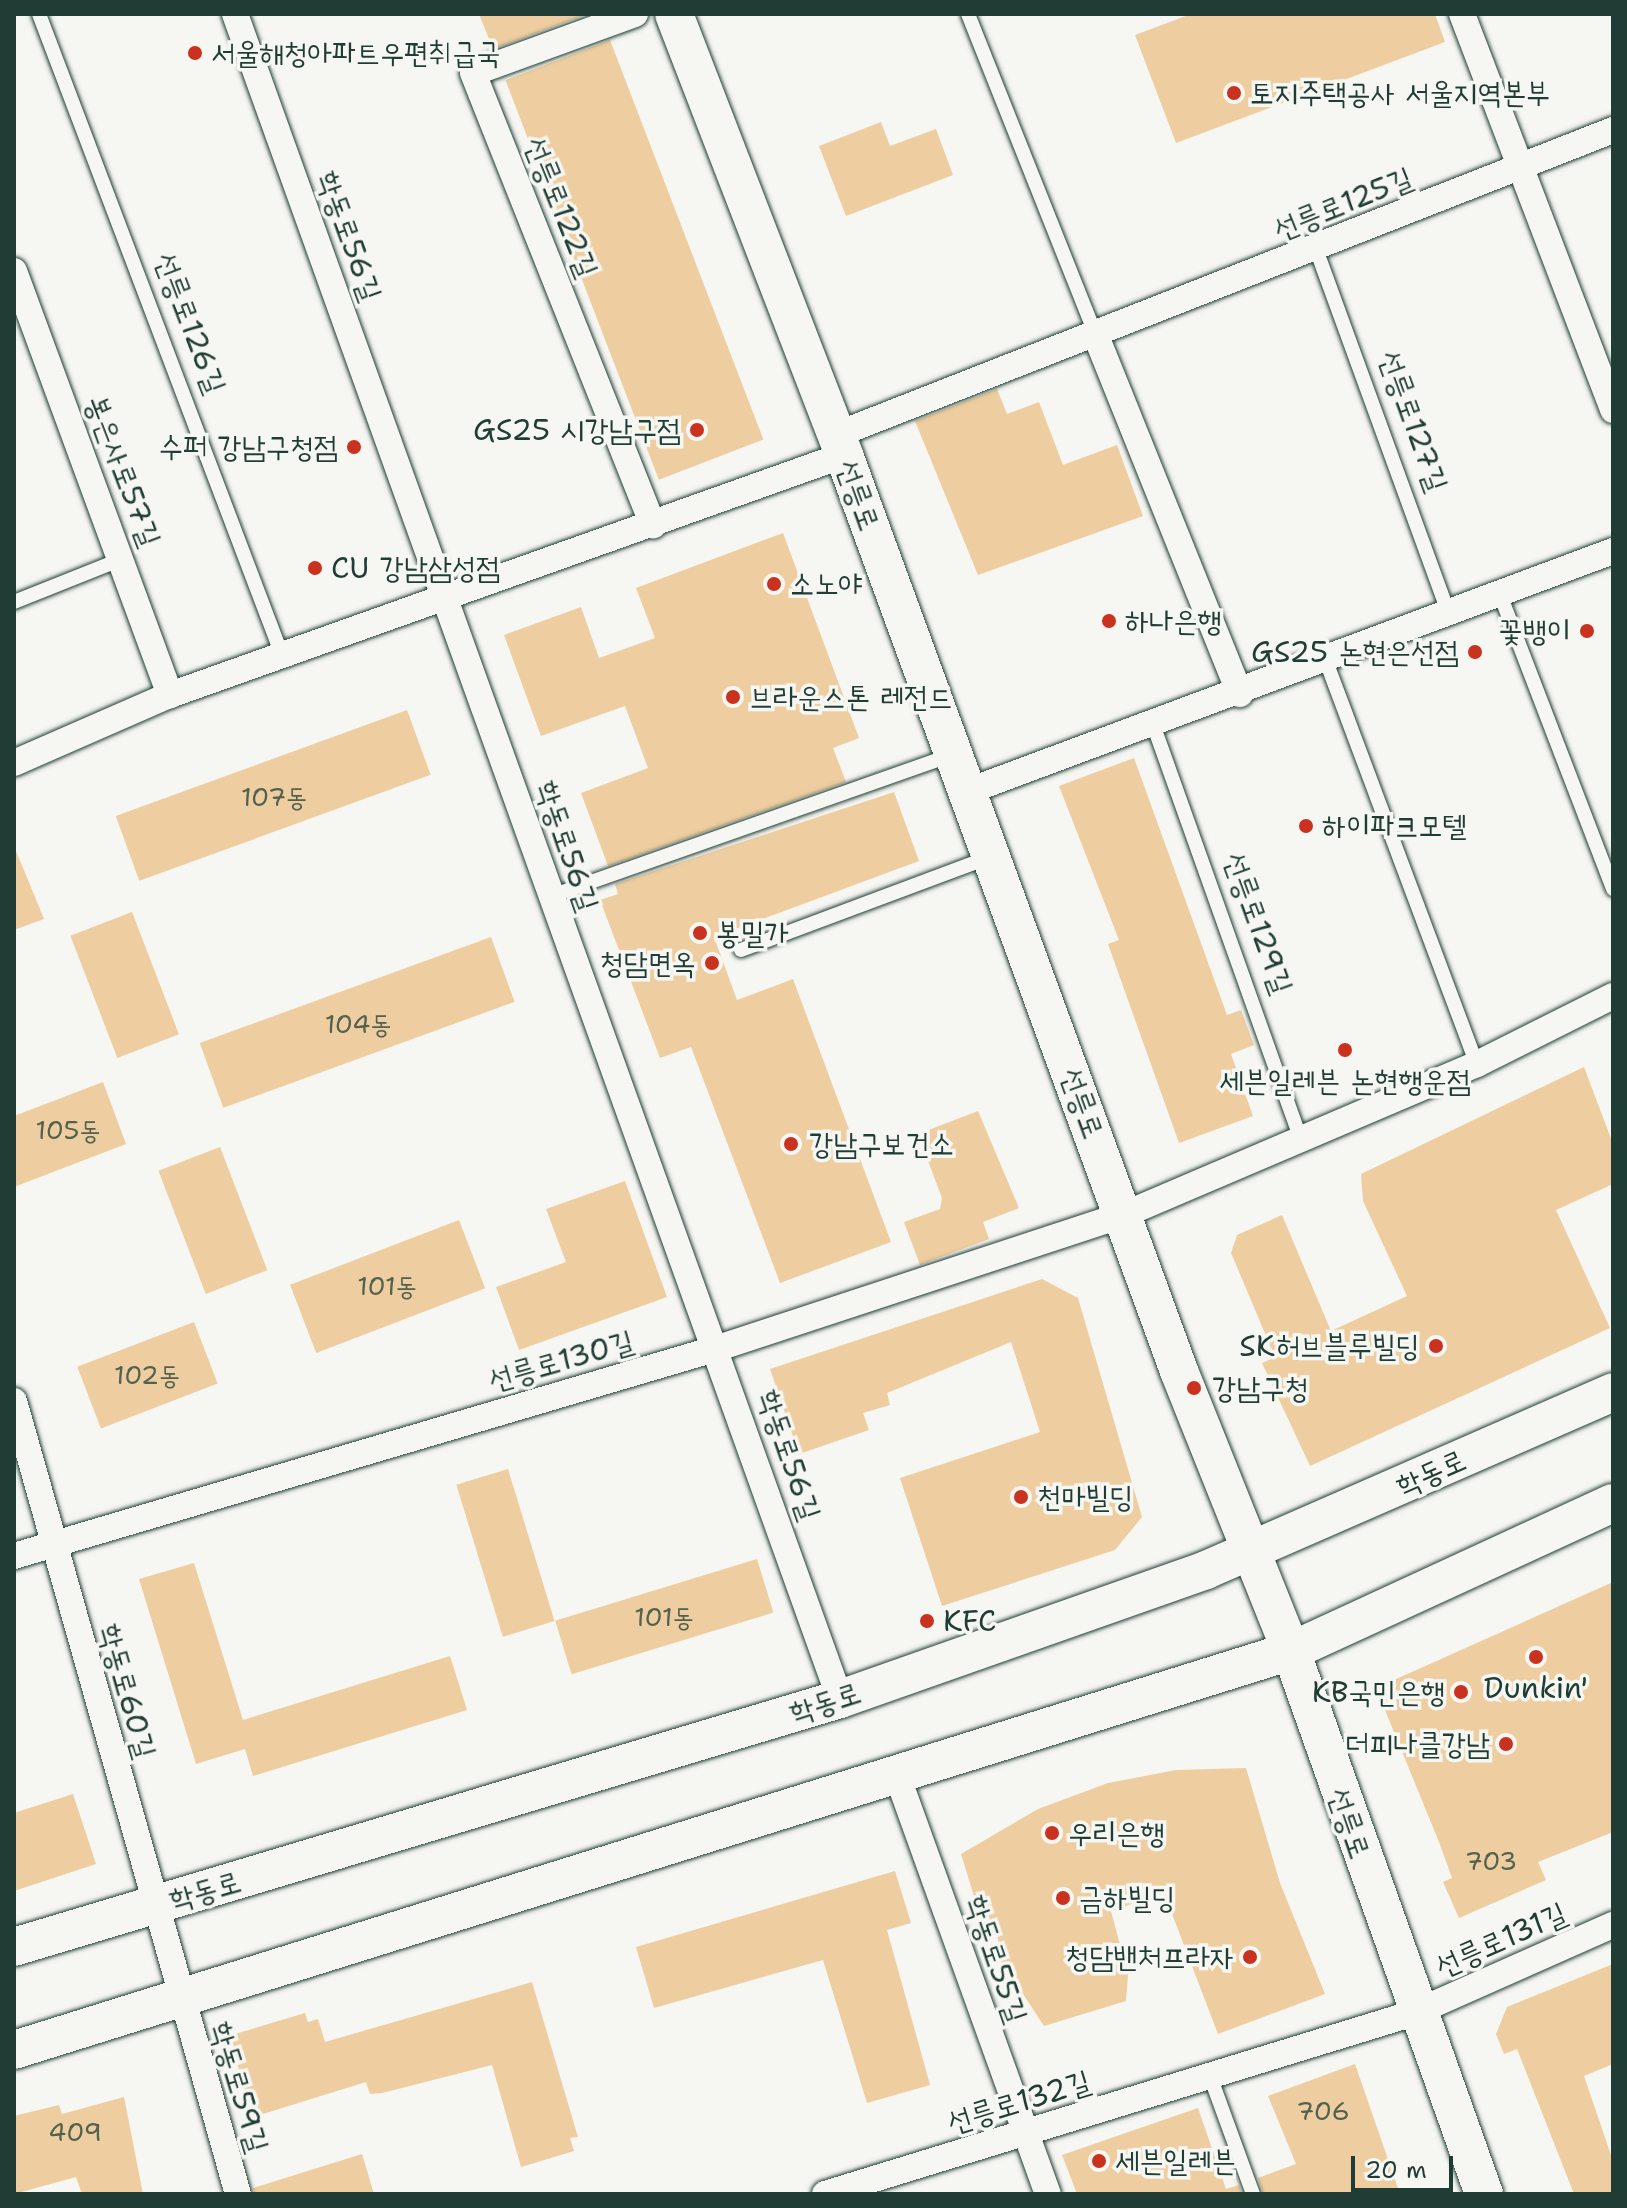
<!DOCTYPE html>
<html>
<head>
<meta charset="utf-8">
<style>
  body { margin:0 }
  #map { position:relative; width:1627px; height:2208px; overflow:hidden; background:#f6f6f2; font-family:"Shantell Sans","Poor Story",sans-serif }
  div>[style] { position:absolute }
  .building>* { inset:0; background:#eecea0; transform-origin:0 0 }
  .roads { filter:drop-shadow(0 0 2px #1f3d34) drop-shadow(0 0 2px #1f3d34) }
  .lane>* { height:14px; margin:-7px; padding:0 7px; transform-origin:7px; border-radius:7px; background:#f6f6f2 }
  .street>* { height:26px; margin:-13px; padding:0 13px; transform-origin:13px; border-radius:13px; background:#f6f6f2 }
  .secondary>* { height:38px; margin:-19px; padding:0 19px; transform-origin:19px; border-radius:19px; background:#f6f6f2 }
  .dots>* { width:22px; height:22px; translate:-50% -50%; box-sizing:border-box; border:4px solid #f6f6f2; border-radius:50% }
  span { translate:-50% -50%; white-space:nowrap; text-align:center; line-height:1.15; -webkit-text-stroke:7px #f6f6f2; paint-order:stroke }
  .number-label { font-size:26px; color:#53614f }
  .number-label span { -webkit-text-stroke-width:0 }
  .poi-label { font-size:30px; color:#1f3d34 }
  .left { translate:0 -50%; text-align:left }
  .right { translate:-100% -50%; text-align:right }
  .street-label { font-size:30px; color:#1f3d34 }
  .frame { position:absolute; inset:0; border:16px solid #1f3d34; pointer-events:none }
  .scale { position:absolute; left:1351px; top:2156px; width:102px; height:36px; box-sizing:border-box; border:4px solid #1f3d34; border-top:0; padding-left:10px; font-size:24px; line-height:28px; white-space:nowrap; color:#1f3d34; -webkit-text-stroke:6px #f6f6f2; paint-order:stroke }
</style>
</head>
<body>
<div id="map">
  <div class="building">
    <i style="clip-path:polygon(479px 14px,588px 14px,493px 49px)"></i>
    <i style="clip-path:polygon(1191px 14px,1435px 14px,1445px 42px,1176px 143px,1135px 35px)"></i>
    <i style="left:610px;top:40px;width:428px;height:112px;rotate:69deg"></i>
    <i style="clip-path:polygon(881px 122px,890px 146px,936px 129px,953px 175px,846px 216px,819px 146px)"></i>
    <i style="clip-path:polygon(997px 389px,1007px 414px,1039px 402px,1063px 465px,1117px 445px,1143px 516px,978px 575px,915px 421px)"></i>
    <i style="clip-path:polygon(783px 533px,859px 738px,833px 748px,846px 782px,608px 866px,581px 793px,648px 768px,625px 706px,541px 736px,504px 635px,581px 607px,599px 658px,655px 638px,636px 588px)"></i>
    <i style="left:407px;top:710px;width:69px;height:310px;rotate:70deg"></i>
    <i style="clip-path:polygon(1134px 758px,1227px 1015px,1241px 1010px,1254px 1045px,1231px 1054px,1253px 1116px,1179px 1143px,1108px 944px,1119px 940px,1059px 786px)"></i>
    <i style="clip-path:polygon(894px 792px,919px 861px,714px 937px,737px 1000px,793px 979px,891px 1242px,780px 1283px,691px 1047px,660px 1058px,600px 900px,618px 894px,615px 884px)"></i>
    <i style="clip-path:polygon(14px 846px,44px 919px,14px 930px)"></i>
    <i style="left:132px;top:912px;width:131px;height:66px;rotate:69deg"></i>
    <i style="left:491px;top:937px;width:69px;height:310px;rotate:70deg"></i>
    <i style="clip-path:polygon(1584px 1067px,1613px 1144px,1613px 1184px,1556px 1210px,1610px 1328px,1310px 1466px,1262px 1363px,1275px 1357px,1231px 1253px,1237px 1235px,1282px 1215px,1331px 1331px,1407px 1296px,1363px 1201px,1361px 1174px)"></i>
    <i style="clip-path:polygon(103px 1082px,126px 1144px,14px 1187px,14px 1116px)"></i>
    <i style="clip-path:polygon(978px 1111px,1019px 1208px,983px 1222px,989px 1239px,920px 1265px,904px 1222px,940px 1209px,942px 1198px,918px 1134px)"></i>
    <i style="left:220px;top:1147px;width:132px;height:66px;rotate:69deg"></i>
    <i style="clip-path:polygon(625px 1181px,667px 1297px,519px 1350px,496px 1287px,566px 1262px,546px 1209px)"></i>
    <i style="left:459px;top:1220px;width:73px;height:181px;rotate:69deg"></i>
    <i style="clip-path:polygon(1042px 1279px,1078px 1298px,1142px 1517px,1115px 1550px,942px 1606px,900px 1478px,1040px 1432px,1011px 1342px,887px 1393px,890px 1405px,863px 1413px,869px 1430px,799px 1454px,770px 1369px)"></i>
    <i style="left:194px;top:1322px;width:66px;height:125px;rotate:69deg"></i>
    <i style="left:508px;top:1469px;width:159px;height:54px;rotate:73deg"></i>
    <i style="left:757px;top:1559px;width:56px;height:211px;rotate:73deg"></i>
    <i style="clip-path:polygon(194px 1563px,243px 1720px,450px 1656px,467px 1710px,253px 1776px,245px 1749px,196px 1764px,139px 1579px)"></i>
    <i style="clip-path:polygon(1613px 1582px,1613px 1832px,1538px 1862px,1546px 1880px,1459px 1918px,1443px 1882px,1452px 1878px,1439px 1842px,1376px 1688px)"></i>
    <i style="clip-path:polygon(1246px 1768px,1280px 1883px,1325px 1994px,1218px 2034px,1164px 1893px,1111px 1911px,1128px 1975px,1126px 2001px,1044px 2026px,1021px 1991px,1004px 1981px,997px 1933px,986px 1935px,961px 1854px,1038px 1809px,1108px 1783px,1176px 1770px)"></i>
    <i style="clip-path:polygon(73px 1794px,96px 1864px,14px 1891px,14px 1813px)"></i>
    <i style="clip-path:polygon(895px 1871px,911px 1923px,887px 1930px,930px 2085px,867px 2103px,823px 1960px,654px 2008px,636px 1947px)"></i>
    <i style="clip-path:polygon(1613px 1964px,1613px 2064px,1584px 2076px,1613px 2161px,1613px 2194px,1574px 2194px,1517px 2049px,1504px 2054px,1496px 2034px,1507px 2007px)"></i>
    <i style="clip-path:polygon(532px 1982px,578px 2137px,570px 2138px,574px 2151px,521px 2167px,492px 2065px,382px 2093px,370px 2094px,366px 2082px,253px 2117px,231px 2043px,235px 2034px,305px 2013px,308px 2022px,318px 2019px,325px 2042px)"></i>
    <i style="clip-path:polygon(1355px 2064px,1400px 2194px,1263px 2194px,1258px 2178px,1296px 2164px,1268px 2096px)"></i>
    <i style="clip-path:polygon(124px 2097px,143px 2194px,82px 2194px,76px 2177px,14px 2194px,14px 2116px,59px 2105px,62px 2114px)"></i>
    <i style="clip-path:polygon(1198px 2108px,1226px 2189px,1239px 2185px,1242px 2194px,1077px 2194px,1062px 2155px)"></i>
    <i style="clip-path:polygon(362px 2154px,374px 2194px,254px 2194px,253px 2188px)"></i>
  </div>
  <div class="roads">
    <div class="lane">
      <i style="left:39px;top:14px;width:686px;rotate:69.24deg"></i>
      <i style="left:968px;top:14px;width:347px;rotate:68.3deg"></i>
      <i style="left:1316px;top:249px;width:389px;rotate:70deg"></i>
      <i style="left:1501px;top:597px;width:313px;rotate:69deg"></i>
      <i style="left:14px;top:602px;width:116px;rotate:-21.7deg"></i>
      <i style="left:1326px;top:661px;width:430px;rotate:69.5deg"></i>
      <i style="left:1154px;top:727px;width:437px;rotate:70.4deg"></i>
      <i style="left:551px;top:896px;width:425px;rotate:-19.4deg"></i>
      <i style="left:741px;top:950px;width:266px;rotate:-20.5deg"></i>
      <i style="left:1210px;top:2076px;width:126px;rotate:70deg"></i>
    </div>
    <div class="street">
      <i style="left:235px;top:14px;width:1790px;rotate:70.25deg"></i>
      <i style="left:635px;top:14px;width:172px;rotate:160deg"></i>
      <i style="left:473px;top:73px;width:487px;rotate:68.3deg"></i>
      <i style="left:1462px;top:14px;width:424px;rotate:69.1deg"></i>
      <i style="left:14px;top:271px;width:452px;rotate:69.8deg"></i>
      <i style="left:1096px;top:336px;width:386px;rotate:68.1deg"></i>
      <i style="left:836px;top:435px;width:835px;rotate:-21.43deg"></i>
      <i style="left:14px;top:763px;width:170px;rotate:-23.6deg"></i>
      <i style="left:170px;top:695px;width:715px;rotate:-19.6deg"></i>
      <i style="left:966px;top:792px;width:690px;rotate:-20.43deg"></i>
      <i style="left:14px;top:1401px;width:824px;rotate:74.23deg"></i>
      <i style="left:14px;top:1556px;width:734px;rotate:-16.46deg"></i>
      <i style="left:718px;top:1348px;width:426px;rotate:-18.2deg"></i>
      <i style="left:1123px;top:1215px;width:385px;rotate:-23.1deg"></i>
      <i style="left:1477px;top:1064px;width:152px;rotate:-26.6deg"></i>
      <i style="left:897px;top:1775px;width:445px;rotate:70.2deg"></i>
      <i style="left:825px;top:2194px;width:616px;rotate:-17.08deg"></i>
      <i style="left:1414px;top:2013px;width:218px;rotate:-23.9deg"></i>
    </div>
    <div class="secondary">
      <i style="left:674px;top:14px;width:473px;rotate:68.9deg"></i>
      <i style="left:844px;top:455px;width:975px;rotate:69.91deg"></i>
      <i style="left:1179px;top:1371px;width:302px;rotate:68.2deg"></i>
      <i style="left:1291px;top:1651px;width:576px;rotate:70.43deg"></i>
      <i style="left:14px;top:1947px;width:862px;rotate:-16.71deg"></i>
      <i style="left:840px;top:1699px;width:388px;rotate:-19.4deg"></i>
      <i style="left:1206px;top:1570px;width:444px;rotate:-23.6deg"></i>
      <i style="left:14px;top:2050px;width:1338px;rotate:-17.35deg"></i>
      <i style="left:1291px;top:1651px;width:354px;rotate:-24.7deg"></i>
    </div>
  </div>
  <div class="dots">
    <i style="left:195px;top:53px;background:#c8321e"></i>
    <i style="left:1234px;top:93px;background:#c8321e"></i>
    <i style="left:697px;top:430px;background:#c8321e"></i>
    <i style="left:354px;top:447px;background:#c8321e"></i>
    <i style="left:315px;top:568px;background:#c8321e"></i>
    <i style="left:774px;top:584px;background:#c8321e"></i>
    <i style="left:1109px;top:621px;background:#c8321e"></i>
    <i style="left:1587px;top:631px;background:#c8321e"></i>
    <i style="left:1475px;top:652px;background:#c8321e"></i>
    <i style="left:733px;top:697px;background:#c8321e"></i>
    <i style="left:1306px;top:826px;background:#c8321e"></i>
    <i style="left:700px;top:933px;background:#c8321e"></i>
    <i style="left:712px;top:963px;background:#c8321e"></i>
    <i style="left:1345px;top:1050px;background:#c8321e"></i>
    <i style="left:791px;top:1144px;background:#c8321e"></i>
    <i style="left:1436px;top:1346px;background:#c8321e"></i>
    <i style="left:1194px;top:1388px;background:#c8321e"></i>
    <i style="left:1021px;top:1497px;background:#c8321e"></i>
    <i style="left:927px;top:1621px;background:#c8321e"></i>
    <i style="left:1536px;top:1657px;background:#c8321e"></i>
    <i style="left:1461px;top:1692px;background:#c8321e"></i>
    <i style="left:1506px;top:1744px;background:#c8321e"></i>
    <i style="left:1052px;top:1833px;background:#c8321e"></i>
    <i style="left:1063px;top:1898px;background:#c8321e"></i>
    <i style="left:1250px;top:1957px;background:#c8321e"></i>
    <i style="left:1099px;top:2161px;background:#c8321e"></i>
  </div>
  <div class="number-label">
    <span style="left:274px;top:797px">107동</span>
    <span style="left:358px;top:1024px">104동</span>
    <span style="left:68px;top:1130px">105동</span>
    <span style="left:387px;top:1286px">101동</span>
    <span style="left:147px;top:1375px">102동</span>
    <span style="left:664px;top:1617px">101동</span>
    <span style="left:1491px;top:1861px">703</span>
    <span style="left:1323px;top:2111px">706</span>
    <span style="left:75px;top:2132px">409</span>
  </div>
  <div class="poi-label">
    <span class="left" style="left:211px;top:53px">서울해청아파트우편취급국</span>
    <span class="left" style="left:1250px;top:93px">토지주택공사 서울지역본부</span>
    <span class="right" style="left:681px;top:430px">GS25 시강남구점</span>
    <span class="right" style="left:338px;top:447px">수퍼 강남구청점</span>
    <span class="left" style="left:331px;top:568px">CU 강남삼성점</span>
    <span class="left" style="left:790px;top:584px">소노야</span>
    <span class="left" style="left:1125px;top:621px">하나은행</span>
    <span class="right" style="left:1571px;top:631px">꽃뱅이</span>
    <span class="right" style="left:1459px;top:652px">GS25 논현은선점</span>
    <span class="left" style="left:749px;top:697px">브라운스톤 레전드</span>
    <span class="left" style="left:1322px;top:826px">하이파크모텔</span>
    <span class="left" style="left:716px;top:933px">봉밀가</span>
    <span class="right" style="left:696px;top:963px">청담면옥</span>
    <span style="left:1345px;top:1081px">세븐일레븐 논현행운점</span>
    <span class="left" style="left:809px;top:1144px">강남구보건소</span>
    <span class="right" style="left:1420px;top:1346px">SK허브블루빌딩</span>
    <span class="left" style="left:1212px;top:1388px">강남구청</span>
    <span class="left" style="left:1037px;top:1497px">천마빌딩</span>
    <span class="left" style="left:943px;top:1621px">KFC</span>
    <span style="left:1536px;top:1688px">Dunkin'</span>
    <span class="right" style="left:1445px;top:1692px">KB국민은행</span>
    <span class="right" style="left:1490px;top:1744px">더피나클강남</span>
    <span class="left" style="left:1068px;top:1833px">우리은행</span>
    <span class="left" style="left:1079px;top:1898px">금하빌딩</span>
    <span class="right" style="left:1234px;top:1957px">청담밴처프라자</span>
    <span class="left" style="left:1115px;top:2161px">세븐일레븐</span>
  </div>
  <div class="street-label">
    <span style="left:1343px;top:204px;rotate:-22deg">선릉로125길</span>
    <span style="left:561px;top:207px;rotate:68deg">선릉로122길</span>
    <span style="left:349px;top:236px;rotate:70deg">학동로56길</span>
    <span style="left:190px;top:323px;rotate:69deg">선릉로126길</span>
    <span style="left:1413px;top:421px;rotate:70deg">선릉로127길</span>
    <span style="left:123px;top:471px;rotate:69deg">봉은사로57길</span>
    <span style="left:858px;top:495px;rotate:70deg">선릉로</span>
    <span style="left:567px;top:846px;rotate:71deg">학동로56길</span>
    <span style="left:1258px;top:923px;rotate:70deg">선릉로129길</span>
    <span style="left:1082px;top:1103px;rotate:70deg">선릉로</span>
    <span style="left:561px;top:1361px;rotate:-16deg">선릉로130길</span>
    <span style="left:789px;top:1455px;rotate:71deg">학동로56길</span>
    <span style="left:1431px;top:1473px;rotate:-24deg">학동로</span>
    <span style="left:127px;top:1691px;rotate:74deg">학동로60길</span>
    <span style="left:825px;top:1703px;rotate:-18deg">학동로</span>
    <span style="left:1349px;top:1823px;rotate:71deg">선릉로</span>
    <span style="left:205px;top:1891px;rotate:-16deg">학동로</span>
    <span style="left:1501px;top:1940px;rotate:-24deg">선릉로131길</span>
    <span style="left:996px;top:1959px;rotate:71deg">학동로55길</span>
    <span style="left:239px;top:2087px;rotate:73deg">학동로59길</span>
    <span style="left:1019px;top:2102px;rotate:-17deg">선릉로132길</span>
  </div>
  <div class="frame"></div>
  <div class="scale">20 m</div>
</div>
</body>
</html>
